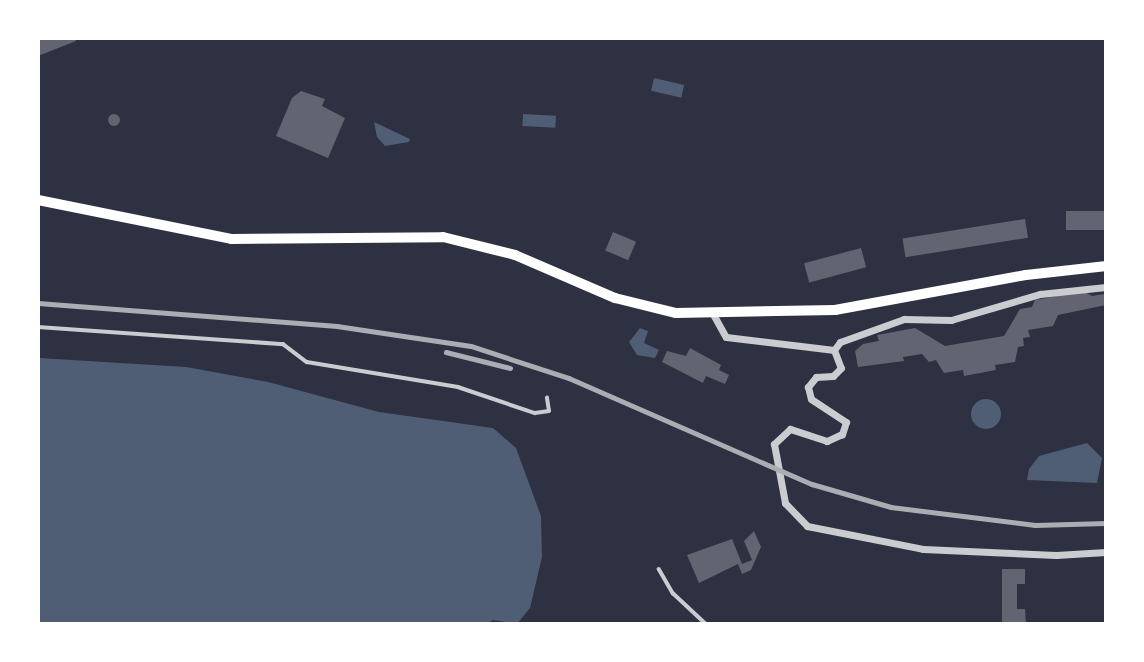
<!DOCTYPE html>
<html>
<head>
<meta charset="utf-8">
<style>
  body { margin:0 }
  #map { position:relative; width:1144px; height:662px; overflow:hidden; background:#2d3142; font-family:"Archivo Narrow",sans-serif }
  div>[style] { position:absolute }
  .water>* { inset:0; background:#4f5d75; transform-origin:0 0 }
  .round { border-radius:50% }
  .building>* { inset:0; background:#626471; transform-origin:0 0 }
  .service>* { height:3.5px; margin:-1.75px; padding:0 1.75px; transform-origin:1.75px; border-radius:1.75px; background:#caccd0 }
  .minor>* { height:7px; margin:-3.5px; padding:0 3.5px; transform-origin:3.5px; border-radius:3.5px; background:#caccd0 }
  .secondary>* { height:10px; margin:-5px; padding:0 5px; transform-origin:5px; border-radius:5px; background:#fff }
  .rail>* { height:4.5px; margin:-2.25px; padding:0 2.25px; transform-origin:2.25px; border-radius:2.25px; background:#abadb3 }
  span { translate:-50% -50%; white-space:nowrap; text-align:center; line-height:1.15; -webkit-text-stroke:7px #fff; paint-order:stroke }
  .frame { position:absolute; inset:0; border:40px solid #fff; pointer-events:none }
</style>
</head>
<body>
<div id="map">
  <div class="water">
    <i style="left:654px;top:78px;width:31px;height:13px;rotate:13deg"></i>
    <i style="left:523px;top:114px;width:33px;height:12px;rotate:3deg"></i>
    <i style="clip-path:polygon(374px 122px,410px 139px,409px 142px,385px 146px,377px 137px)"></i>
    <i style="clip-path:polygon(640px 328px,648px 331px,644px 343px,659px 350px,655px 358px,637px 355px,629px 342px)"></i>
    <i style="clip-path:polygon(39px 358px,186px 367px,268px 382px,379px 412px,493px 428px,516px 448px,541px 516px,542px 557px,530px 608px,517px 624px,493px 620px,486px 624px,39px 623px)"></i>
    <i class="round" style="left:971px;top:399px;width:30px;height:30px"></i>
    <i style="clip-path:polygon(1087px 443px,1102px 458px,1097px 483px,1027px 480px,1029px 469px,1039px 456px)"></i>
  </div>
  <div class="building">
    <i style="clip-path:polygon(38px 38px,75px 38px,76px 41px,38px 56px)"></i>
    <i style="clip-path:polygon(301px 91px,325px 99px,322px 106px,345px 118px,328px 158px,276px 136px,292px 98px)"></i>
    <i class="round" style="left:108px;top:114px;width:12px;height:12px"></i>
    <i style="left:1106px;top:211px;width:19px;height:40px;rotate:90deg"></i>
    <i style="left:1025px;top:219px;width:19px;height:124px;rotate:81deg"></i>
    <i style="left:613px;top:232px;width:25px;height:20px;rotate:23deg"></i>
    <i style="left:861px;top:248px;width:20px;height:59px;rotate:75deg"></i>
    <i style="clip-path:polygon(1083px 291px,1092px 296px,1104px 294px,1106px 305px,1058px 315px,1053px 326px,1028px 330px,1030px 337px,1023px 338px,1024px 346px,1018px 347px,1015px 362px,995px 365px,996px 370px,964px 376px,963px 370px,944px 373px,936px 360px,929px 362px,922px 354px,903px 357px,904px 361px,858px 367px,855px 351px,863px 344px,879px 341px,877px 335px,915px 328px,945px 346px,1004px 336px,1020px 309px,1032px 307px,1035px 300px)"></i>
    <i style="clip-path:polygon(690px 348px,721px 365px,719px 370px,729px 375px,725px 384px,706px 376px,703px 383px,662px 362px,667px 351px,686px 356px)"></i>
    <i style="clip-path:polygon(754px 531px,761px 547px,751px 570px,742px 574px,738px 564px,699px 583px,687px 555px,732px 539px,742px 564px,752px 560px,744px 541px)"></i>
    <i style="clip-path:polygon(1002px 569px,1025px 569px,1025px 584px,1017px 584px,1017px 609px,1025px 609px,1026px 624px,1002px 624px)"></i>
  </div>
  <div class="service">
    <i style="left:38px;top:327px;width:246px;rotate:4deg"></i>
    <i style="left:283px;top:344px;width:30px;rotate:37deg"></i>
    <i style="left:307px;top:362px;width:153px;rotate:9.4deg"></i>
    <i style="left:458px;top:387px;width:81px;rotate:18.7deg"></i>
    <i style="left:535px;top:413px;width:14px;rotate:-8deg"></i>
    <i style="left:549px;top:411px;width:13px;rotate:-99deg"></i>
    <i style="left:659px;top:569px;width:28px;rotate:60deg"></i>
    <i style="left:673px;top:593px;width:45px;rotate:43.2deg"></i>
  </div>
  <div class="minor">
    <i style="left:713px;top:314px;width:26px;rotate:61deg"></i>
    <i style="left:726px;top:337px;width:109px;rotate:6.9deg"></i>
    <i style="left:834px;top:350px;width:19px;rotate:69deg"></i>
    <i style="left:841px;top:368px;width:11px;rotate:135deg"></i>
    <i style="left:833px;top:376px;width:17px;rotate:177deg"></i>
    <i style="left:816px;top:377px;width:13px;rotate:129deg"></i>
    <i style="left:808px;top:387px;width:12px;rotate:76deg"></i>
    <i style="left:811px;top:399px;width:42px;rotate:33.3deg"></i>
    <i style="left:846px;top:422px;width:13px;rotate:108deg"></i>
    <i style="left:842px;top:434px;width:17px;rotate:155deg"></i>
    <i style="left:827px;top:441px;width:39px;rotate:-162deg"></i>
    <i style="left:790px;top:429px;width:22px;rotate:137deg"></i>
    <i style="left:774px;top:444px;width:60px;rotate:79.4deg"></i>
    <i style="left:785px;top:503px;width:32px;rotate:46deg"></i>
    <i style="left:807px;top:526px;width:118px;rotate:11.2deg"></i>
    <i style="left:923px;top:549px;width:133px;rotate:2.6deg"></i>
    <i style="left:1056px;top:555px;width:50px;rotate:-3.4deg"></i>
    <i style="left:834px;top:350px;width:10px;rotate:-53deg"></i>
    <i style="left:840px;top:342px;width:68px;rotate:-19.8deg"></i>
    <i style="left:904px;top:319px;width:47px;rotate:1.2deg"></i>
    <i style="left:951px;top:320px;width:93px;rotate:-16.3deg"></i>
    <i style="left:1040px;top:294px;width:66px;rotate:-6.1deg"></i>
  </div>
  <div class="secondary">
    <i style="left:38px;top:200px;width:197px;rotate:11.4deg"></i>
    <i style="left:231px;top:239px;width:212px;rotate:-0.5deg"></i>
    <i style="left:443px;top:237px;width:74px;rotate:14deg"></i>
    <i style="left:515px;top:255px;width:109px;rotate:23.3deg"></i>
    <i style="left:615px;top:298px;width:63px;rotate:13.8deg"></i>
    <i style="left:676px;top:313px;width:159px;rotate:-1.1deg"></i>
    <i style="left:835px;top:310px;width:194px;rotate:-10.4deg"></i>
    <i style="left:1026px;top:275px;width:81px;rotate:-6.4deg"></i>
  </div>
  <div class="rail">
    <i style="left:38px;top:303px;width:300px;rotate:4.4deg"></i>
    <i style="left:337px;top:326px;width:135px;rotate:8.5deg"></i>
    <i style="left:471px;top:346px;width:103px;rotate:18.1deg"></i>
    <i style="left:569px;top:378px;width:265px;rotate:23.6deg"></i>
    <i style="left:812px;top:484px;width:82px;rotate:16.2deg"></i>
    <i style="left:891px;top:507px;width:145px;rotate:7.1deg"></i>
    <i style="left:1035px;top:525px;width:71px;rotate:-1.6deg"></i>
    <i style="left:446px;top:352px;width:66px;rotate:14deg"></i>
  </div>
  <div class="frame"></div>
</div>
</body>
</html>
